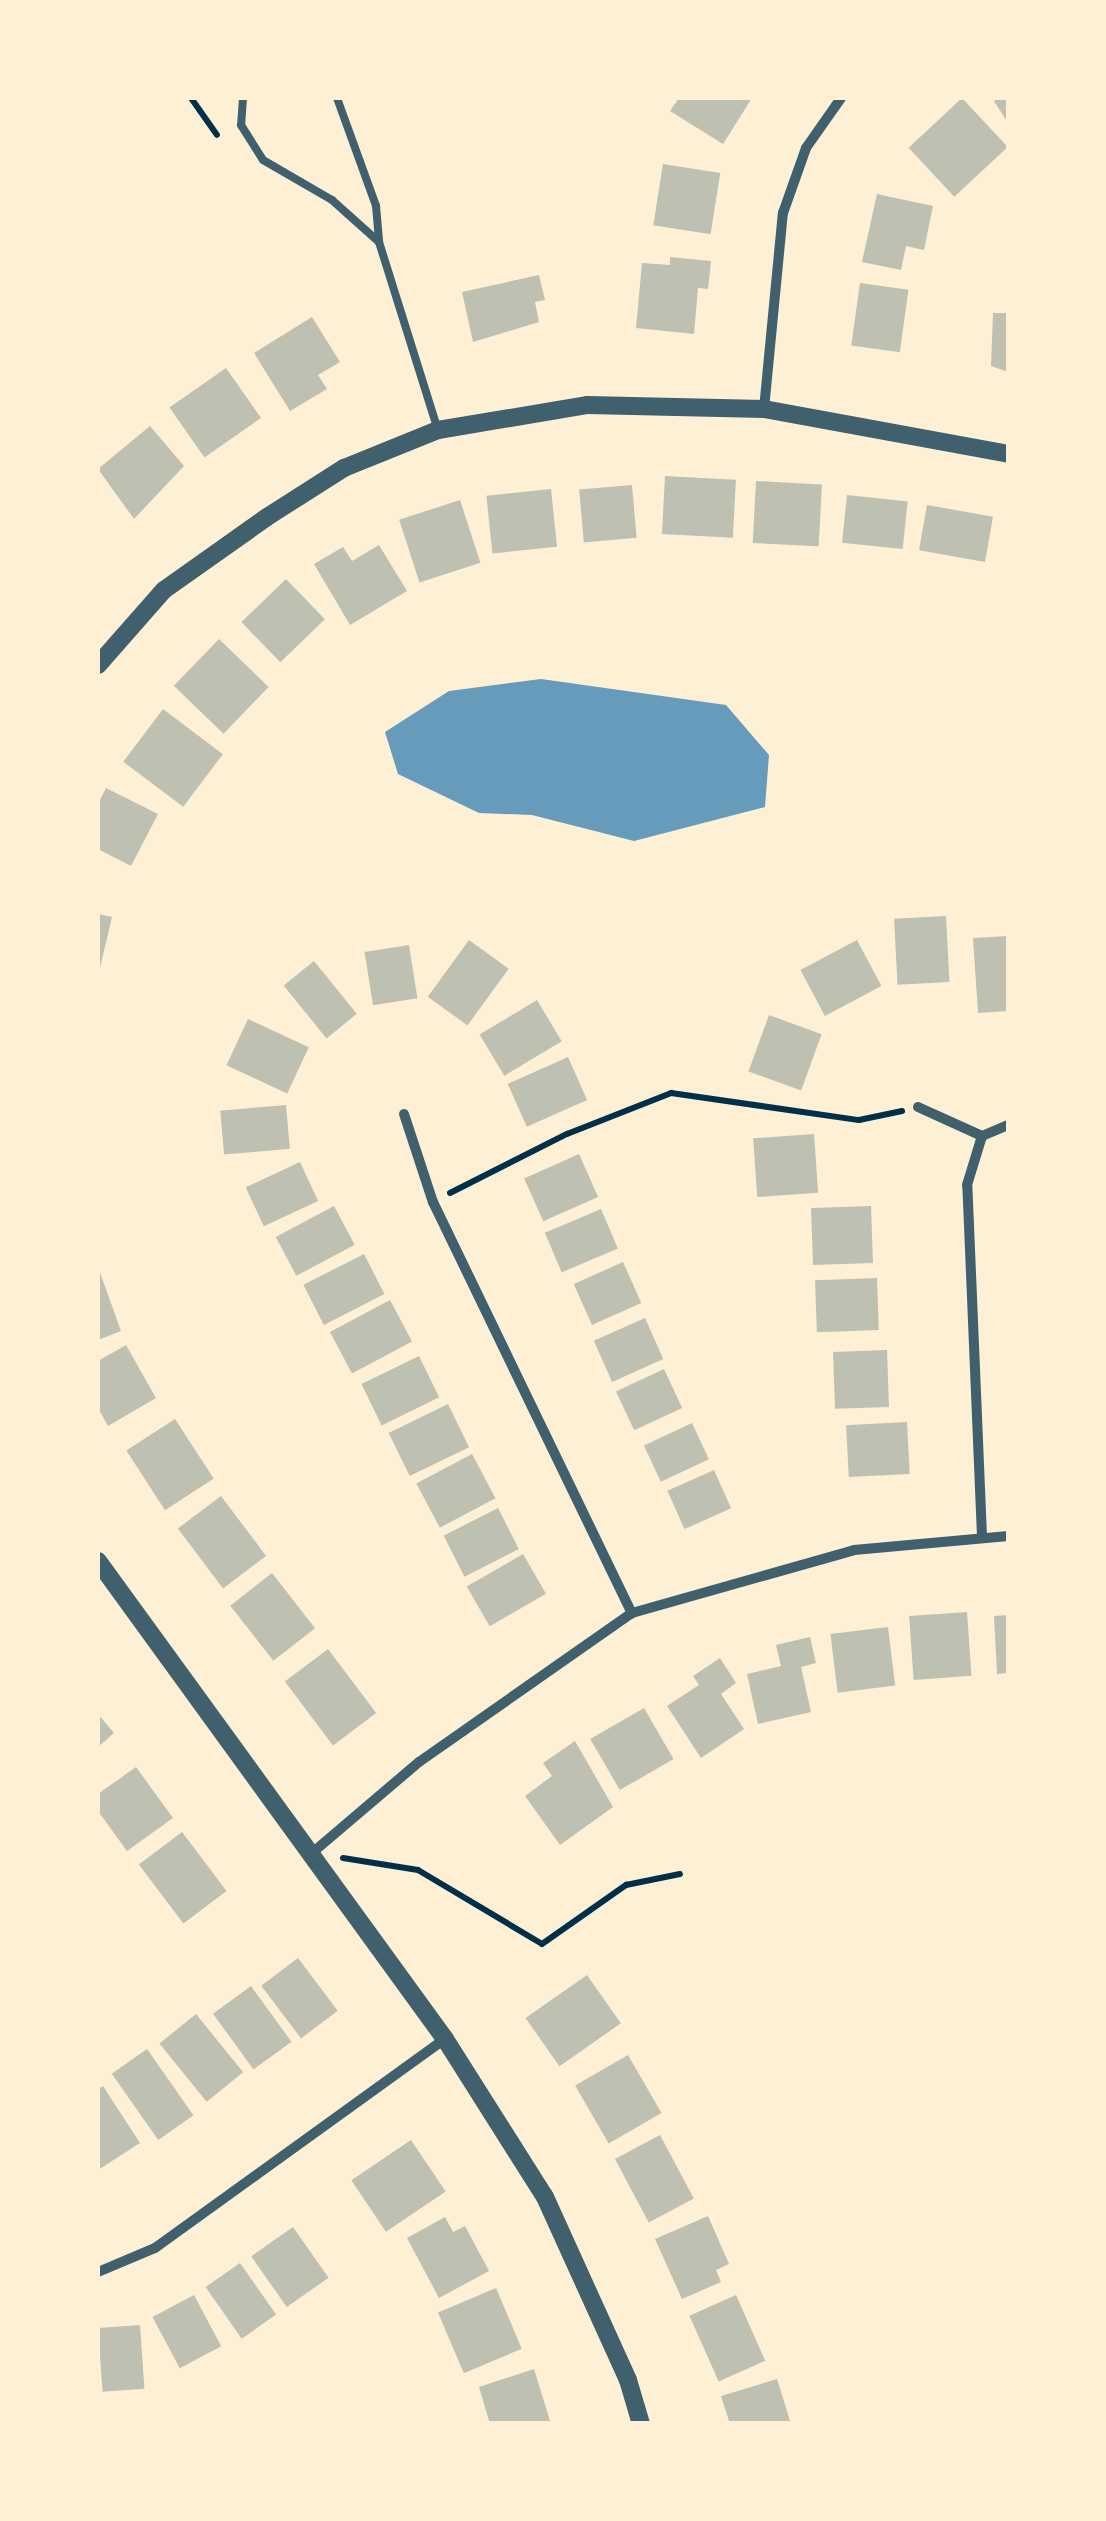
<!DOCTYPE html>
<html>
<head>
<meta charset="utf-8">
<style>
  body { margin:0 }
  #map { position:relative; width:1106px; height:2521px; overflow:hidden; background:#fdf0d5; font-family:"PT Sans Narrow",sans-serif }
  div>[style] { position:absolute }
  .water>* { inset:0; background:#669bbc }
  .building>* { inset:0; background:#bec0b2; transform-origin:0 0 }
  .path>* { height:6px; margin:-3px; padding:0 3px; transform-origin:3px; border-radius:3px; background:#003049 }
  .service>* { height:8px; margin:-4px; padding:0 4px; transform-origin:4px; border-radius:4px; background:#3f606c }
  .minor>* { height:10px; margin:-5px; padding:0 5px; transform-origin:5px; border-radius:5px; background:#3f606c }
  .tertiary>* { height:18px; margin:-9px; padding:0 9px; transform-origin:9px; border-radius:9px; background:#3f606c }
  span { translate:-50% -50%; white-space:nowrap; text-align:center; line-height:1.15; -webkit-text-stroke:10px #fdf0d5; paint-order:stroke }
  .frame { position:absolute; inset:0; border:100px solid #fdf0d5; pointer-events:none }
</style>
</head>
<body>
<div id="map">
  <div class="water">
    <i style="clip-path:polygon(541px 679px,726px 705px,769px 755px,765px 807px,634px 841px,532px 815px,479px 813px,398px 774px,385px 732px,449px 691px)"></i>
  </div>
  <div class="building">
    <i style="clip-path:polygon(679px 98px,752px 98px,723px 144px,670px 111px)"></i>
    <i style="left:962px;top:98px;width:67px;height:73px;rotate:47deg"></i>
    <i style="clip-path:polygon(1000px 98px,1008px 98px,1008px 123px,994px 101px)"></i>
    <i style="left:663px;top:164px;width:58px;height:62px;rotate:9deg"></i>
    <i style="clip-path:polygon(877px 194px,933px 206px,924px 250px,906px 246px,901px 270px,862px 262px)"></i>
    <i style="clip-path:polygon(670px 257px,711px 261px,708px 289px,698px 288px,694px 334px,636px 328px,642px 263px,670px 265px)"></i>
    <i style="clip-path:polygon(539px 275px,545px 300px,535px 302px,539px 322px,473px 342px,462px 292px)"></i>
    <i style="left:860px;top:283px;width:49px;height:63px;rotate:8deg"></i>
    <i style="clip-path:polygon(993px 313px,1008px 313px,1008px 372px,991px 366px)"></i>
    <i style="clip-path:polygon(312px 317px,340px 362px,318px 375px,327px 389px,290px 411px,254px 353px)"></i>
    <i style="left:226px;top:368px;width:61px;height:69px;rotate:55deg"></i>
    <i style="clip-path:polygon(150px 426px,184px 466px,134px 519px,98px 469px)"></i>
    <i style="left:665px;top:476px;width:71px;height:58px;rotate:3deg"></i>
    <i style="left:756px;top:481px;width:66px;height:62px;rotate:3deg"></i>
    <i style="left:632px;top:485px;width:53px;height:53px;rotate:85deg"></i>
    <i style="left:551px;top:489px;width:58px;height:65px;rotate:84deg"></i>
    <i style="left:847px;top:495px;width:61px;height:48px;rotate:6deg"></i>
    <i style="left:460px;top:500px;width:66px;height:64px;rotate:72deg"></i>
    <i style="left:927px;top:505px;width:67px;height:46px;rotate:10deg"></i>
    <i style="clip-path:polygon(379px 545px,407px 591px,350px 625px,314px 564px,343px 547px,352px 561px)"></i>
    <i style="left:286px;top:579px;width:56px;height:62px;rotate:46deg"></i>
    <i style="left:219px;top:639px;width:69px;height:65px;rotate:44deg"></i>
    <i style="left:163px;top:709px;width:75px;height:66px;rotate:37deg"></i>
    <i style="clip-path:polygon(106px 788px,158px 814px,131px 866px,98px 849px,98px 804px)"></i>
    <i style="clip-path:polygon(98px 914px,112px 917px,99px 972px,98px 972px)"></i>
    <i style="left:946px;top:916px;width:66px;height:52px;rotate:87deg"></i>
    <i style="clip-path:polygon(1008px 936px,1008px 1011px,978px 1013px,973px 938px)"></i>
    <i style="left:469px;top:940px;width:49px;height:70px;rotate:36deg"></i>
    <i style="left:857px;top:940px;width:52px;height:64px;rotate:62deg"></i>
    <i style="left:409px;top:945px;width:54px;height:45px;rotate:81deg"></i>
    <i style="left:314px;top:961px;width:68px;height:39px;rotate:51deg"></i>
    <i style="left:537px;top:1000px;width:48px;height:67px;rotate:59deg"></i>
    <i style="left:769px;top:1015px;width:56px;height:60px;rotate:20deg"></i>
    <i style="left:248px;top:1019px;width:67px;height:51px;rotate:25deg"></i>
    <i style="left:568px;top:1057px;width:47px;height:66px;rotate:66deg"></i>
    <i style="left:286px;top:1105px;width:44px;height:66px;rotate:85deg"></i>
    <i style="left:814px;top:1134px;width:59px;height:61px;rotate:86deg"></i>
    <i style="left:579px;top:1154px;width:47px;height:60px;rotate:66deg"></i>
    <i style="left:300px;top:1162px;width:43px;height:60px;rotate:65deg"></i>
    <i style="left:334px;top:1206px;width:44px;height:66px;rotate:62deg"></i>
    <i style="left:871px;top:1206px;width:57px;height:60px;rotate:88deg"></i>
    <i style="left:601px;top:1209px;width:43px;height:61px;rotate:67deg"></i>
    <i style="left:364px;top:1254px;width:45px;height:68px;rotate:63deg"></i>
    <i style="left:623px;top:1262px;width:45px;height:54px;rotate:66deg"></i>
    <i style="clip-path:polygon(98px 1267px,121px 1331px,98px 1340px)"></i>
    <i style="left:877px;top:1278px;width:52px;height:62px;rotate:88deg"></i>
    <i style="left:390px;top:1300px;width:47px;height:68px;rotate:62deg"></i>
    <i style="left:645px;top:1318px;width:45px;height:56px;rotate:66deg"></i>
    <i style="clip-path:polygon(126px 1345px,156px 1398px,108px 1426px,98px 1408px,98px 1361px)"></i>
    <i style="left:887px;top:1350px;width:57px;height:54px;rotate:88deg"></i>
    <i style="left:419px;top:1356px;width:46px;height:64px;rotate:64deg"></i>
    <i style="left:664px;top:1369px;width:43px;height:53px;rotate:65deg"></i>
    <i style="left:448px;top:1404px;width:48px;height:66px;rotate:64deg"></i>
    <i style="left:175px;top:1419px;width:71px;height:58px;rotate:57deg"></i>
    <i style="left:907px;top:1422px;width:52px;height:61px;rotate:87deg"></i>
    <i style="left:692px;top:1423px;width:40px;height:53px;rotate:65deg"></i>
    <i style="left:472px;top:1454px;width:50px;height:63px;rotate:62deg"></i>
    <i style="left:714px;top:1470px;width:42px;height:51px;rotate:66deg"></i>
    <i style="left:221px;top:1496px;width:75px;height:54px;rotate:53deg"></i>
    <i style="left:498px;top:1508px;width:46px;height:61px;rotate:63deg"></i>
    <i style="left:523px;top:1554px;width:46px;height:65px;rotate:60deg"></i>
    <i style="left:272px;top:1573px;width:70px;height:53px;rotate:52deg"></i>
    <i style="left:967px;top:1612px;width:64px;height:58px;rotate:86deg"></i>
    <i style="clip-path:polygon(1008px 1615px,1008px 1673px,997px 1674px,994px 1616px)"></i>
    <i style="left:888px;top:1627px;width:59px;height:58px;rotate:83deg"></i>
    <i style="clip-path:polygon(810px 1637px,816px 1663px,801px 1667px,811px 1712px,758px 1724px,747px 1674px,781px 1666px,776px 1645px)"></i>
    <i style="left:328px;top:1649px;width:80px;height:54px;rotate:53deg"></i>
    <i style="clip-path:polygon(720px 1658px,736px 1683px,721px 1694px,744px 1729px,701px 1758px,667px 1706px,699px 1685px,693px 1676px)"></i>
    <i style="left:644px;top:1708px;width:59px;height:62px;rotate:60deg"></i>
    <i style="clip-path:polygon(98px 1714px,114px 1733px,98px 1747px)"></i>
    <i style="clip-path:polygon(575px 1741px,613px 1807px,560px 1845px,525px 1796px,552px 1776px,543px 1763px)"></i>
    <i style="clip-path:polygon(136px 1767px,173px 1818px,127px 1851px,98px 1811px,98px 1794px)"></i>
    <i style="left:182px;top:1832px;width:74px;height:54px;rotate:53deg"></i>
    <i style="left:298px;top:1958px;width:66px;height:46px;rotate:53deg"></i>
    <i style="left:587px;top:1975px;width:59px;height:75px;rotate:55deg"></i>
    <i style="left:251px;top:1986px;width:69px;height:47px;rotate:54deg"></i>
    <i style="left:196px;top:2014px;width:75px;height:47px;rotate:51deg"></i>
    <i style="left:147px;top:2049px;width:81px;height:43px;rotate:55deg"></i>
    <i style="left:628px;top:2055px;width:67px;height:61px;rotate:60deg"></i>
    <i style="clip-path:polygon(103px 2086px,140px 2143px,98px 2170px,98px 2089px)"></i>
    <i style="left:660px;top:2135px;width:72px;height:51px;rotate:62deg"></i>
    <i style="left:411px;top:2140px;width:62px;height:72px;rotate:56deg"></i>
    <i style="clip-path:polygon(708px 2216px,729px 2264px,716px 2270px,721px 2282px,682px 2299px,655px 2239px)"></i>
    <i style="clip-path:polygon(445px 2217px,453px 2232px,465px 2226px,489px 2271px,439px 2298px,407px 2238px)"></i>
    <i style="left:293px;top:2227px;width:62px;height:51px;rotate:55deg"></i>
    <i style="left:240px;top:2263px;width:63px;height:42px;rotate:55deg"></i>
    <i style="left:496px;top:2288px;width:66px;height:63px;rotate:67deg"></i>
    <i style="left:194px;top:2295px;width:58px;height:47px;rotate:62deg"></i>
    <i style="left:736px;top:2295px;width:72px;height:51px;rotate:66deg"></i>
    <i style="left:140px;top:2325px;width:64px;height:42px;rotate:86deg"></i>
    <i style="clip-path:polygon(534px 2369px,551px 2424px,490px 2424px,479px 2387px)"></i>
    <i style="clip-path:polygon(777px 2379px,791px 2424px,730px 2424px,721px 2396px)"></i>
  </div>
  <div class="path">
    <i style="left:191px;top:98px;width:45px;rotate:54.9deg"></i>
    <i style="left:450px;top:1193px;width:131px;rotate:-26.8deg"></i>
    <i style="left:567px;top:1134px;width:112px;rotate:-21.5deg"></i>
    <i style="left:671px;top:1093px;width:190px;rotate:8.2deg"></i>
    <i style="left:859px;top:1120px;width:44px;rotate:-11.8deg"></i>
    <i style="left:343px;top:1858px;width:76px;rotate:9.1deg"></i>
    <i style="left:418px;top:1870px;width:144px;rotate:30.8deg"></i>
    <i style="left:542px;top:1944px;width:103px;rotate:-35.1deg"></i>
    <i style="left:626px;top:1885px;width:55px;rotate:-11.5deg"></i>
  </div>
  <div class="service">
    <i style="left:243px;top:98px;width:27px;rotate:94deg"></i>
    <i style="left:241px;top:125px;width:41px;rotate:57.8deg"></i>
    <i style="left:263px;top:160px;width:80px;rotate:30.1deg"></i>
    <i style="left:332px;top:200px;width:63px;rotate:41.8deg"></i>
    <i style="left:337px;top:98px;width:115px;rotate:70.1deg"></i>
    <i style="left:376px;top:206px;width:36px;rotate:85deg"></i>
    <i style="left:379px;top:242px;width:197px;rotate:72.6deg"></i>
  </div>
  <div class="minor">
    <i style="left:764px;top:409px;width:197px;rotate:-84.5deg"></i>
    <i style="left:783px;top:213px;width:69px;rotate:-70.5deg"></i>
    <i style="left:806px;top:148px;width:61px;rotate:-55deg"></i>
    <i style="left:918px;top:1107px;width:70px;rotate:24.4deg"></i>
    <i style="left:404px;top:1114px;width:93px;rotate:71.8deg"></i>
    <i style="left:433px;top:1202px;width:457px;rotate:64.2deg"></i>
    <i style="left:982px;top:1536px;width:351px;rotate:-92.4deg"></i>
    <i style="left:967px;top:1185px;width:51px;rotate:-73deg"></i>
    <i style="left:982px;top:1136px;width:28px;rotate:-23deg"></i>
    <i style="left:312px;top:1853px;width:140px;rotate:-40.4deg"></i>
    <i style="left:419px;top:1762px;width:260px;rotate:-35deg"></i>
    <i style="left:632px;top:1613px;width:231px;rotate:-15.8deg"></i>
    <i style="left:854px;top:1550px;width:155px;rotate:-5.2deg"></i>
    <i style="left:98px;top:2272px;width:62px;rotate:-22.8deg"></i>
    <i style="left:155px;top:2248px;width:357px;rotate:-35.8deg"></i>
  </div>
  <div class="tertiary">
    <i style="left:98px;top:665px;width:100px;rotate:-48.7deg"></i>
    <i style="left:164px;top:590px;width:126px;rotate:-35.3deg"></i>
    <i style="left:267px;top:517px;width:91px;rotate:-32.5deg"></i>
    <i style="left:344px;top:468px;width:101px;rotate:-22deg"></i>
    <i style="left:438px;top:430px;width:152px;rotate:-9.5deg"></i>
    <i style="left:588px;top:405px;width:176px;rotate:1.3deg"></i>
    <i style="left:764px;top:409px;width:248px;rotate:10.4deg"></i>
    <i style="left:98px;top:1561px;width:591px;rotate:54.02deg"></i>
    <i style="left:445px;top:2039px;width:187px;rotate:57.7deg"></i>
    <i style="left:545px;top:2197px;width:201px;rotate:65.6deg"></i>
    <i style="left:628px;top:2380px;width:46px;rotate:73.5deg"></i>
  </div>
  <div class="frame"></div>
</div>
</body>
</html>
